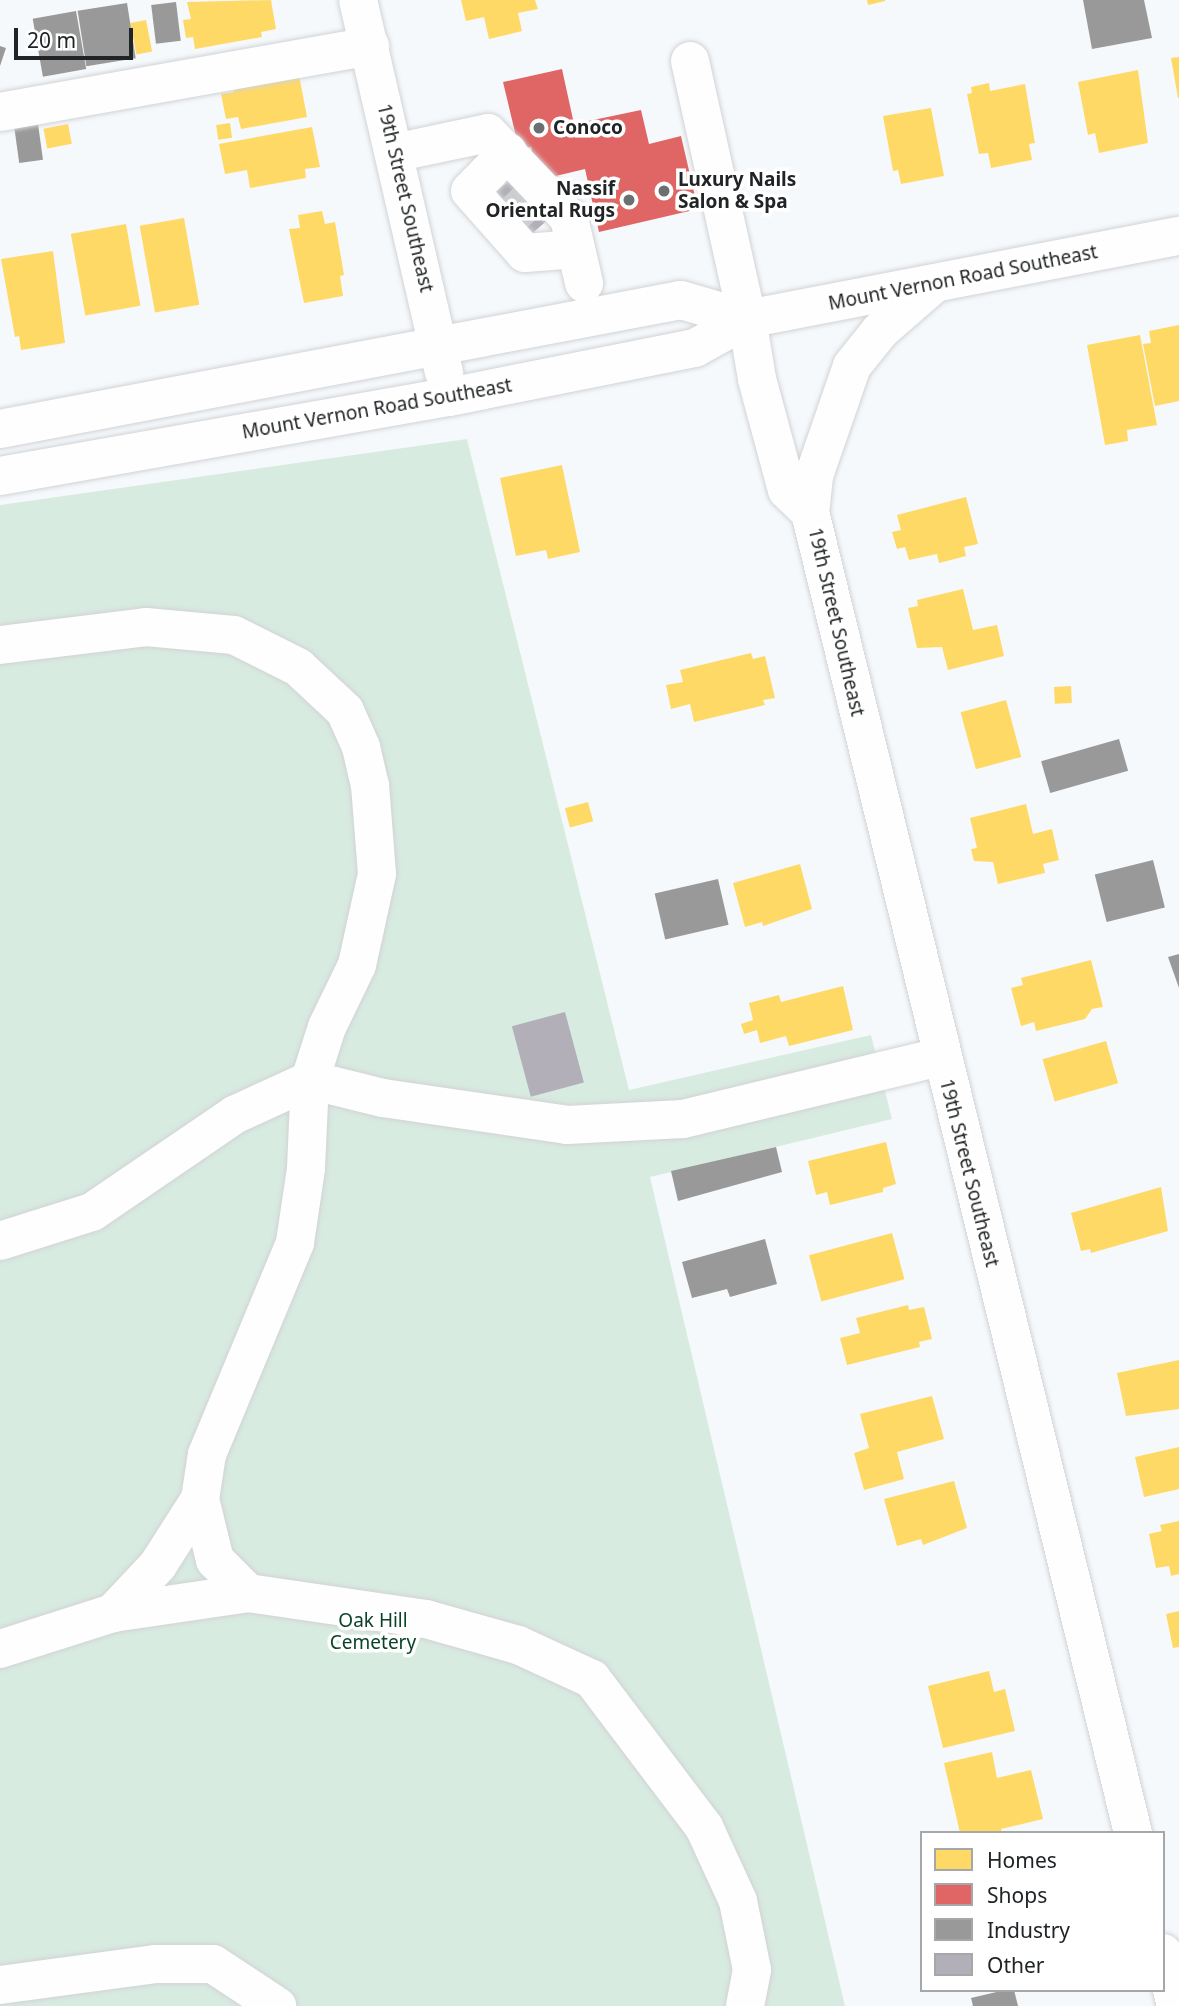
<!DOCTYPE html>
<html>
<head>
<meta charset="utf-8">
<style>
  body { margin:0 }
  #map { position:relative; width:1179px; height:2006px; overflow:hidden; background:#f6f9fc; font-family:"Noto Sans",sans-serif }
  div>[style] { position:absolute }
  .green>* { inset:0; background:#d8ebe1 }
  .homes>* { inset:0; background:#ffd966; transform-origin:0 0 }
  .shops>* { inset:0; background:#e06666 }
  .industry>* { inset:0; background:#999; transform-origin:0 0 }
  .building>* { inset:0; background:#b3afb8; transform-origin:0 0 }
  .minor-tunnel>* { height:38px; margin-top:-19px; transform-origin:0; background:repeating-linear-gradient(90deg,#cbced1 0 38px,transparent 0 57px) }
  .roads { filter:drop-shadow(0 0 2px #d1d3d5) drop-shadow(0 0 2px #d1d3d5) }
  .minor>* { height:38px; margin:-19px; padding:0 19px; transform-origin:19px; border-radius:19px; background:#fefeff }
  .major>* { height:38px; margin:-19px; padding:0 19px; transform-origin:19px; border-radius:19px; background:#fefeff }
  .dots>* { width:19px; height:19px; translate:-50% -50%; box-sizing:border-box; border:4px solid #fff; border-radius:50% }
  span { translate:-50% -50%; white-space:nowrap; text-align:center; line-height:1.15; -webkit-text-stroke:7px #fff; paint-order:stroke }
  .poi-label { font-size:19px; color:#212426; font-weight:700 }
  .left { translate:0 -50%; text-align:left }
  .right { translate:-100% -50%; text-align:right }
  .street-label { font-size:19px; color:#212426 }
  .park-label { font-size:19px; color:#094328 }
  .legend { position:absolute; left:920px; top:1831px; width:245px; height:161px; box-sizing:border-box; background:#fff; border:2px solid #a6a7a8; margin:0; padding:9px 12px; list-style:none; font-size:21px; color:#212426 }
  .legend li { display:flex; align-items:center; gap:14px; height:35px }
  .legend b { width:35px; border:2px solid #a6a7a8 }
  .scale { position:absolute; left:14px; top:28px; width:119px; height:32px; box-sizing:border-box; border:4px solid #212426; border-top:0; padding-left:9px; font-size:21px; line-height:24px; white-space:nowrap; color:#212426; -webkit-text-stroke:5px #fff; paint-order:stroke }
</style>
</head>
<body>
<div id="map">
  <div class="green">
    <i style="clip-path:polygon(467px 439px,629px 1090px,871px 1035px,892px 1119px,650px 1177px,845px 2006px,0 2006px,0 505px)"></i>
  </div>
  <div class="homes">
    <i style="clip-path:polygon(271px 0,276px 29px,261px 32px,262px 37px,195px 49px,193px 37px,186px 38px,183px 20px,191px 19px,187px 2px)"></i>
    <i style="clip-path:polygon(461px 0,535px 0,538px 9px,518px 13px,522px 31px,489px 39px,484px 17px,466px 21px)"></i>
    <i style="clip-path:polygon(867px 0,885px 0,885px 1px,868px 5px)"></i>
    <i style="left:146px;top:20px;width:32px;height:16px;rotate:79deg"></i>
    <i style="clip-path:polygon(1179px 57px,1179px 98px,1178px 98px,1171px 58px)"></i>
    <i style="clip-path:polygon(1138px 70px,1148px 143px,1099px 153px,1095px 133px,1088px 135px,1078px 82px)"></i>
    <i style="clip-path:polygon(299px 75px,307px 117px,241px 129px,238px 117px,226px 119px,221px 94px,234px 92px,232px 82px)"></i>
    <i style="clip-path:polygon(989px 83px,990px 91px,1025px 84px,1035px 143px,1029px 144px,1032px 160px,991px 168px,988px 153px,979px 154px,967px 94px,972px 93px,971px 87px)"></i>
    <i style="clip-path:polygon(931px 108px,944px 176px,901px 184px,898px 170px,893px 171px,883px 116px)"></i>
    <i style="left:230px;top:123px;width:15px;height:14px;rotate:82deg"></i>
    <i style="left:68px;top:124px;width:20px;height:25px;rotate:79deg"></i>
    <i style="clip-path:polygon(312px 127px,320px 167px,305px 169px,306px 178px,250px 188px,247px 170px,225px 174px,219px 144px)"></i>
    <i style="clip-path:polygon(322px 211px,325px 224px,335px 222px,344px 275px,340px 276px,343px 296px,304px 303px,289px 229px,300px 228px,298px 215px)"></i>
    <i style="left:184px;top:218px;width:88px;height:45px;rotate:80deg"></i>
    <i style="left:126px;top:224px;width:83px;height:56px;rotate:80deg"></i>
    <i style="clip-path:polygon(53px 251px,65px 343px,21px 350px,19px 336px,15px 337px,1px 259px)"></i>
    <i style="clip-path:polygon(1179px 325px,1179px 401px,1155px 406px,1143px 344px,1151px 343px,1149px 331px)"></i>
    <i style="clip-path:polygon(1140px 335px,1157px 425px,1127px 430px,1128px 441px,1105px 445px,1087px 345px)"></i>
    <i style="clip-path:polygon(562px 465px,580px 552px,548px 559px,546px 550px,516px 556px,500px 478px)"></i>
    <i style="clip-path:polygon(966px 497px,978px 544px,964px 547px,966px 556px,939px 563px,937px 554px,909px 560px,905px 547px,897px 549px,892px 532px,901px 530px,897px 515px)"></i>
    <i style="clip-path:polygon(963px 589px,973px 630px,997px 625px,1004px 656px,948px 670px,942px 647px,917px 648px,908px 608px,918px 606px,917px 600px)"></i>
    <i style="clip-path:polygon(751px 653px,753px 659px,765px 656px,775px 698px,763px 700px,765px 705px,694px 722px,690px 704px,671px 709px,666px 685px,683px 682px,680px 670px)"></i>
    <i style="left:1071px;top:686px;width:17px;height:17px;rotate:87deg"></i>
    <i style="left:1006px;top:700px;width:59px;height:47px;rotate:75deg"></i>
    <i style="left:588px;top:802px;width:20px;height:24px;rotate:75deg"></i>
    <i style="clip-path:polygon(1026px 804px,1033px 834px,1052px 829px,1059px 860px,1043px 864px,1045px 873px,998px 884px,993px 862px,974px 861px,971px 849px,977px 848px,970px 818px)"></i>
    <i style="clip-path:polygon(800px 864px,812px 909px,763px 926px,762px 922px,745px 927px,733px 883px)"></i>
    <i style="clip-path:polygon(1091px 960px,1103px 1007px,1092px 1009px,1085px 1019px,1036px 1031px,1034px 1022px,1021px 1026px,1011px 988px,1023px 985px,1021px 978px)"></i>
    <i style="clip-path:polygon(843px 986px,853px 1030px,789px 1046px,786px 1036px,760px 1043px,757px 1030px,744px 1034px,741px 1024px,753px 1020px,749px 1003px,779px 995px,781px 1002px)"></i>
    <i style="left:1106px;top:1041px;width:44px;height:66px;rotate:74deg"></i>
    <i style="clip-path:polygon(886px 1142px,896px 1184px,883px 1188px,883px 1192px,830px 1205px,827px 1192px,816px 1195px,808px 1161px)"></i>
    <i style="clip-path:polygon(1161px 1187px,1168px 1231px,1091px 1253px,1090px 1249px,1081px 1251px,1071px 1213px)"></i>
    <i style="left:892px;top:1233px;width:48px;height:86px;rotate:75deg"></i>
    <i style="clip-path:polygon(908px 1305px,909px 1310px,924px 1307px,932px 1339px,919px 1342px,920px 1347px,847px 1365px,840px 1338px,860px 1333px,856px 1318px)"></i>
    <i style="clip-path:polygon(1179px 1360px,1179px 1409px,1126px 1416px,1117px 1373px)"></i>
    <i style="clip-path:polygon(932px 1396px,944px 1439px,897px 1452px,904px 1479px,864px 1490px,854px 1453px,869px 1448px,860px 1414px)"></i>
    <i style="clip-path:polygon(1179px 1447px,1179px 1489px,1144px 1497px,1135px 1457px)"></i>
    <i style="clip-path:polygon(954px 1481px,967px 1528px,923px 1545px,921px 1539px,897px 1546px,884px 1499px)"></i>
    <i style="clip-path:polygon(1179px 1521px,1179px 1574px,1171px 1576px,1169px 1566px,1156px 1568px,1149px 1534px,1162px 1531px,1160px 1525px)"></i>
    <i style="clip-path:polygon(1179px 1611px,1179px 1647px,1173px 1648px,1166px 1614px)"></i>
    <i style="clip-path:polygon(989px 1671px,994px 1692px,1005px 1689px,1015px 1731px,943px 1748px,928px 1686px)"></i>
    <i style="clip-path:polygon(992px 1752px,997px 1778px,1031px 1770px,1043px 1819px,1001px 1829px,1002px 1833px,960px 1833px,944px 1763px)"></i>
  </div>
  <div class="shops">
    <i style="clip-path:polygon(562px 69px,574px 124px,641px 110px,649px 144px,681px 136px,698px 209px,599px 232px,585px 169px,539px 180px,531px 147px,519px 149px,503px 82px)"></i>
  </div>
  <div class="industry">
    <i style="clip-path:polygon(1083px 0,1144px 0,1152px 38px,1092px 49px)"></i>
    <i style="left:176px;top:2px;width:39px;height:25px;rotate:83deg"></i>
    <i style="left:127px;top:3px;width:56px;height:50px;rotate:81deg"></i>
    <i style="left:76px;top:11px;width:59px;height:44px;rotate:80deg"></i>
    <i style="clip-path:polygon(0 46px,6px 48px,0 66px)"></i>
    <i style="left:38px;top:124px;width:36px;height:24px;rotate:82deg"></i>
    <i style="left:1119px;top:739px;width:33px;height:81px;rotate:74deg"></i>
    <i style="left:1153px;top:860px;width:49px;height:60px;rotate:76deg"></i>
    <i style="left:718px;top:879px;width:47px;height:65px;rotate:77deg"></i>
    <i style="clip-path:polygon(1179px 954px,1179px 988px,1168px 957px)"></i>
    <i style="clip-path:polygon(776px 1147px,782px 1172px,678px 1201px,671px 1171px)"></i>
    <i style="clip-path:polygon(765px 1239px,777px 1284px,730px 1297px,727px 1289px,692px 1298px,682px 1262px)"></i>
    <i style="clip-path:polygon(1005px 1990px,1014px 1990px,1018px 2006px,973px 2006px,971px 1998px)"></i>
  </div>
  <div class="building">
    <i style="left:519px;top:172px;width:55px;height:43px;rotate:49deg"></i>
    <i style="left:565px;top:1012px;width:73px;height:55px;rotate:75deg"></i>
  </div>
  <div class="minor-tunnel">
    <i style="left:506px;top:221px;width:42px;rotate:-42.1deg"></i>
  </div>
  <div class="roads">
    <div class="minor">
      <i style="left:690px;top:61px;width:264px;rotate:77.5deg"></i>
      <i style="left:0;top:112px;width:376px;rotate:-10.1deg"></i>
      <i style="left:508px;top:152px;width:54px;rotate:134.3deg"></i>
      <i style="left:470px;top:191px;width:83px;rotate:48.4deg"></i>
      <i style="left:525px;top:253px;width:51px;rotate:-4.5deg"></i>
      <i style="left:394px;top:153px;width:96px;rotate:-12deg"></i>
      <i style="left:488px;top:133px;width:117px;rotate:46.4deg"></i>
      <i style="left:569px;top:218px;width:67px;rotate:77deg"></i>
      <i style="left:0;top:645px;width:147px;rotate:-7deg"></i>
      <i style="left:146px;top:627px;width:88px;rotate:5.2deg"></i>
      <i style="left:234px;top:635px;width:72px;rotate:26.6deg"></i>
      <i style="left:298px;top:667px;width:64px;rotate:43.1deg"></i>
      <i style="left:345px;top:711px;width:39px;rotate:66deg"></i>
      <i style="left:361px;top:747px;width:39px;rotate:77deg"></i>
      <i style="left:370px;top:785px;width:89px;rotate:85.5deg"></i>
      <i style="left:377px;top:874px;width:93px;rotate:102.4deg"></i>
      <i style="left:357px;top:965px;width:69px;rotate:115.8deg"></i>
      <i style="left:327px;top:1027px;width:56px;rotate:107.8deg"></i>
      <i style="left:310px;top:1080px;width:89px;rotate:92.6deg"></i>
      <i style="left:306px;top:1169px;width:75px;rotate:98.5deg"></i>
      <i style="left:295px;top:1243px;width:229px;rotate:112.6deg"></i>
      <i style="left:207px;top:1454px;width:46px;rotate:98.8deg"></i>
      <i style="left:200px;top:1499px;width:78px;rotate:122.5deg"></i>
      <i style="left:158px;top:1565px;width:66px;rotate:133.2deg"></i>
      <i style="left:0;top:1241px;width:96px;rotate:-17.5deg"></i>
      <i style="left:92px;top:1212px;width:172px;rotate:-34.3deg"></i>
      <i style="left:234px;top:1115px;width:84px;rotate:-24.7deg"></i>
      <i style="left:310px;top:1080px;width:75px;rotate:13.9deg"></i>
      <i style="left:383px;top:1098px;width:186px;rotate:8.3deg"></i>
      <i style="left:567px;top:1125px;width:116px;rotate:-3deg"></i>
      <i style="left:683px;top:1119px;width:264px;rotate:-13.6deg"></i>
      <i style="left:200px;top:1499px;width:63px;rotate:76.2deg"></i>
      <i style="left:215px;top:1560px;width:47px;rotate:45deg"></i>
      <i style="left:0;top:1649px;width:119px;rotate:-17.7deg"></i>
      <i style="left:113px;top:1613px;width:136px;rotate:-8.4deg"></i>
      <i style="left:248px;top:1593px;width:180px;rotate:8.3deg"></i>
      <i style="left:426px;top:1619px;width:96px;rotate:15.8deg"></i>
      <i style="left:518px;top:1645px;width:81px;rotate:24.7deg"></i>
      <i style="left:592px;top:1679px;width:186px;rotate:52.9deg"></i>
      <i style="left:704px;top:1827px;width:81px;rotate:65.3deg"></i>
      <i style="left:738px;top:1901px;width:70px;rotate:78.5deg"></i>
      <i style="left:752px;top:1970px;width:37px;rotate:101deg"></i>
      <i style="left:0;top:1985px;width:156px;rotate:-7.7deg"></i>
      <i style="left:155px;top:1964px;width:58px"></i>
      <i style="left:213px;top:1964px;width:77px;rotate:33.3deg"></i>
    </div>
    <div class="major">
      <i style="left:358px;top:0;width:383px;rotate:77deg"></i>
      <i style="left:934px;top:284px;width:72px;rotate:139deg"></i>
      <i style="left:880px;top:331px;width:45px;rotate:128.7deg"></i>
      <i style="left:852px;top:366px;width:116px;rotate:109.1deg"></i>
      <i style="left:814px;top:476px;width:36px;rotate:96deg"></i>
      <i style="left:810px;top:512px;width:1360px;rotate:76.26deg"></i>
      <i style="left:747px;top:319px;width:61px;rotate:80.5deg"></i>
      <i style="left:757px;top:379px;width:115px;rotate:74.9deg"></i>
      <i style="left:787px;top:490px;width:32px;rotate:44deg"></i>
      <i style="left:0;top:429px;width:693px;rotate:-10.73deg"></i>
      <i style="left:681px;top:300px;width:69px;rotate:16.1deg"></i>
      <i style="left:0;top:476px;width:456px;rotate:-10deg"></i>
      <i style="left:449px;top:397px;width:251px;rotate:-11.3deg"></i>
      <i style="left:695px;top:348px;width:60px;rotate:-29.1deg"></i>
      <i style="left:747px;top:319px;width:440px;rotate:-10.9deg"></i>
      <i style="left:1163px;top:1953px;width:55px;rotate:76.2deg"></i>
    </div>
  </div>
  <div class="dots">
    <i style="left:539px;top:128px;background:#6c6f71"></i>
    <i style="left:664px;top:191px;background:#6c6f71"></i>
    <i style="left:629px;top:200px;background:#6c6f71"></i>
  </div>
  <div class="poi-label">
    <span class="left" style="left:553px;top:128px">Conoco</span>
    <span class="left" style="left:678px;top:191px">Luxury Nails<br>Salon &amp; Spa</span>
    <span class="right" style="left:615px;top:200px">Nassif<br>Oriental Rugs</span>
  </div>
  <div class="street-label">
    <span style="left:405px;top:198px;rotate:77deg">19th Street Southeast</span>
    <span style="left:963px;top:278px;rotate:-11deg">Mount Vernon Road Southeast</span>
    <span style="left:377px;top:409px;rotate:-10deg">Mount Vernon Road Southeast</span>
    <span style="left:836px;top:622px;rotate:77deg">19th Street Southeast</span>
    <span style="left:969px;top:1173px;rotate:76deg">19th Street Southeast</span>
  </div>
  <div class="park-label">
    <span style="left:373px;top:1632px">Oak Hill<br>Cemetery</span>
  </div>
  <ul class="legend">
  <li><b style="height:19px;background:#ffd966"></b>Homes</li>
  <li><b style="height:19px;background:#e06666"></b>Shops</li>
  <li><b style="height:19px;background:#999"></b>Industry</li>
  <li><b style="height:19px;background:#b3afb8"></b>Other</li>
  </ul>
  <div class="scale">20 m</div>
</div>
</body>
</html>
